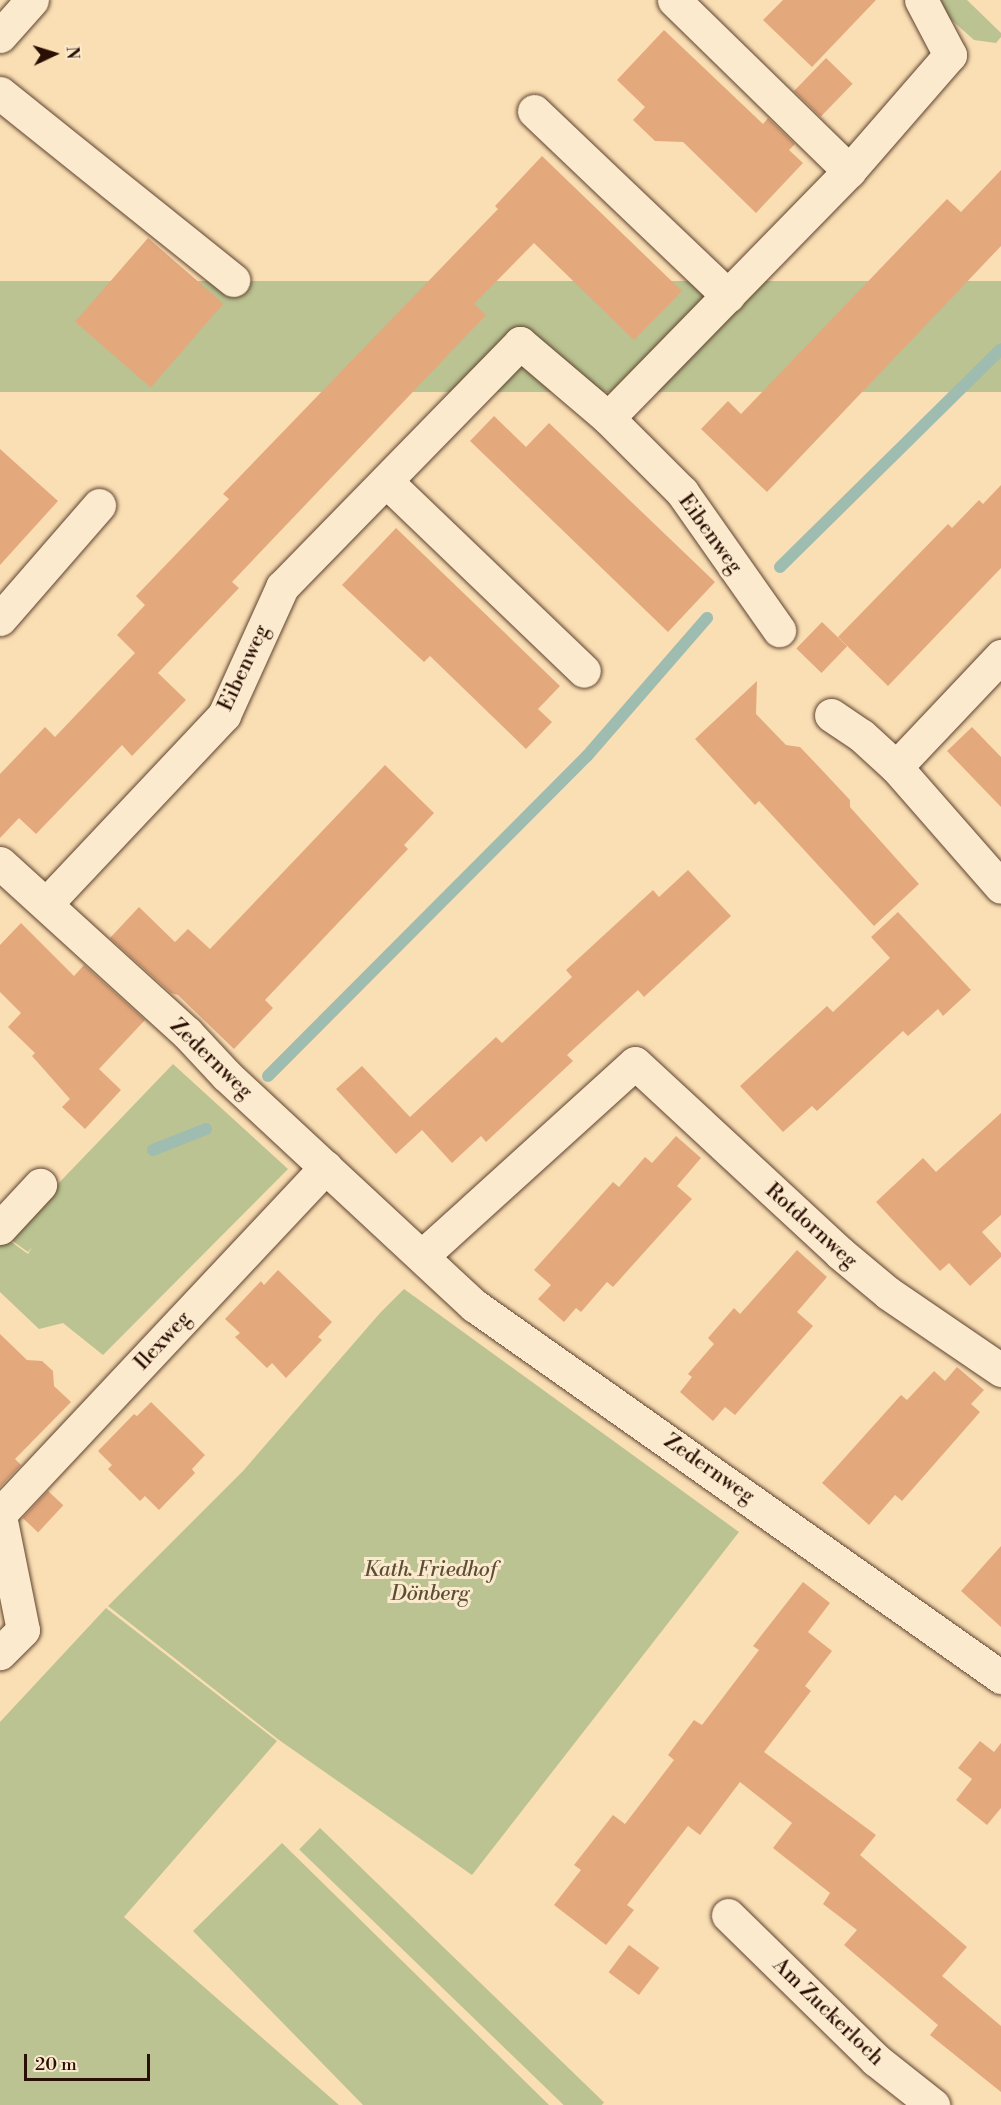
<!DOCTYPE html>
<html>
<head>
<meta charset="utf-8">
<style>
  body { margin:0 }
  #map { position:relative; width:1001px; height:2105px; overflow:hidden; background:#fbdfb4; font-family:"Libre Bodoni",serif }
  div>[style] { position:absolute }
  .green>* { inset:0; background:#bac391; transform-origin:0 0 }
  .stream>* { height:12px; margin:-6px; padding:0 6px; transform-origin:6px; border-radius:6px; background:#9fbcb0 }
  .building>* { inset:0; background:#e4a87d; transform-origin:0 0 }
  .roads { filter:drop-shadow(0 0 2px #5e4330) drop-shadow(0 0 2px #5e4330) }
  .minor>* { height:33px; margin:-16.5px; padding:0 16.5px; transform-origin:16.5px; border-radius:16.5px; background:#fceace }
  span { translate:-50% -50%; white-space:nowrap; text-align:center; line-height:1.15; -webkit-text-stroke:6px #fceace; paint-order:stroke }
  .street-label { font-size:21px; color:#2a0f04 }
  .park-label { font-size:21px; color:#5c4e35; font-style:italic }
  .north { position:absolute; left:24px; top:24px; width:60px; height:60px; -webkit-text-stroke:4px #fceace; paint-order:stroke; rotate:86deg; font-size:16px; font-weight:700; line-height:24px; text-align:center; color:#2a0f04 }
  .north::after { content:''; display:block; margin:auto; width:21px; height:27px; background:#2a0f04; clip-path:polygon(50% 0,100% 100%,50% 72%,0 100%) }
  .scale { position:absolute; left:24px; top:2054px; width:126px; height:27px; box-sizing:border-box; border:3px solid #2a0f04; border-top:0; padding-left:8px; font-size:18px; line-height:21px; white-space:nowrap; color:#2a0f04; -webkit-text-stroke:4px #fceace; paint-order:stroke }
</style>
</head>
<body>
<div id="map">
  <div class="green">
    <i style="clip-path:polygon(941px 0,967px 0,1001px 33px,1001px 37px,996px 43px,974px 40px,946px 15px)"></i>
    <i style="left:1001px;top:281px;width:111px;height:1086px;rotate:90deg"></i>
    <i style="clip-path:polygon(173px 1064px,288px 1169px,103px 1355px,63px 1323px,39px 1329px,0 1292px,0 1246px,6px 1238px,28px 1254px,32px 1247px,28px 1252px,7px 1237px)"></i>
    <i style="clip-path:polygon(404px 1289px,739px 1532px,472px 1875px,279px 1740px,108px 1606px,243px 1471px,380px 1313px)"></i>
    <i style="clip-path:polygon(106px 1608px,277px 1741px,124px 1917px,339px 2105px,0 2105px,0 1722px)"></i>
    <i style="left:320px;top:1828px;width:395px;height:30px;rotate:44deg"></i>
    <i style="clip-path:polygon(282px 1843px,549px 2105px,363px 2105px,193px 1931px)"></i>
  </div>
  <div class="stream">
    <i style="left:780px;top:567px;width:310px;rotate:-44.6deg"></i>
    <i style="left:268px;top:1076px;width:452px;rotate:-45.1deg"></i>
    <i style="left:587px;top:756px;width:183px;rotate:-49deg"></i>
    <i style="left:153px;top:1150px;width:57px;rotate:-21.6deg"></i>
  </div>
  <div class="building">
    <i style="clip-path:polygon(783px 0,876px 0,812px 67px,763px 20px)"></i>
    <i style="clip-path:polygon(664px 30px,763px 124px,768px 118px,795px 144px,789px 150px,803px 163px,756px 213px,683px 142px,655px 141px,633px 120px,645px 107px,617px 80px)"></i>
    <i style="left:826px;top:58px;width:37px;height:46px;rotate:44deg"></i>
    <i style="clip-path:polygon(542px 156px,682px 291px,634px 340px,534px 243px,474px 304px,486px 315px,232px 582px,239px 588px,158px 673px,186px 700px,132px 756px,122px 745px,36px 834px,19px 818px,0 838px,0 774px,45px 727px,55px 737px,135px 653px,117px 635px,145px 605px,136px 596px,229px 499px,223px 494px,498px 209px,495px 206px)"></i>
    <i style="clip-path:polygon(1001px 170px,1001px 246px,767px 492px,701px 429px,728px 401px,741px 414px,947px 199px,961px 212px)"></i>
    <i style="left:148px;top:238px;width:100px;height:111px;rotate:41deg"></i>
    <i style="clip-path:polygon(494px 416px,526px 447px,549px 423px,715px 582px,668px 632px,470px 441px)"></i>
    <i style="clip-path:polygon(0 449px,58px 501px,0 565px)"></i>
    <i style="clip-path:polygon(1001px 485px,1001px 568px,888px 686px,838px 637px,948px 524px,952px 528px,979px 500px,983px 504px)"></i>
    <i style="clip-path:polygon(396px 528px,560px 686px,538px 709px,552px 722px,526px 749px,430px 656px,424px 662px,342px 585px)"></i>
    <i style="left:822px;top:622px;width:35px;height:37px;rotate:44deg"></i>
    <i style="clip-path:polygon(757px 681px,756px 714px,786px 745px,800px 747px,820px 768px,850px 800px,850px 807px,919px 884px,874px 926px,759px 801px,755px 805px,695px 739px)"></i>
    <i style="clip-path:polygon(972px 727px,1001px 757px,1001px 807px,947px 751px)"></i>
    <i style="clip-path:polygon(385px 765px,434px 813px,404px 845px,408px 849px,265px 1000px,273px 1008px,234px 1049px,178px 995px,171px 993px,110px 938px,139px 907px,175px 942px,188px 929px,210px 949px)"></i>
    <i style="clip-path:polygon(688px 870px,731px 916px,644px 997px,638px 990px,567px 1055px,573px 1061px,486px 1142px,481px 1136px,452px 1163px,422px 1130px,396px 1154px,336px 1089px,362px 1066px,410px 1117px,496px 1037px,502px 1043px,572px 977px,566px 970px,653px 890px,659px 897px)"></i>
    <i style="clip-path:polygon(898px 912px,971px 990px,943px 1016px,938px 1009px,908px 1036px,903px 1031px,817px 1111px,812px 1106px,783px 1132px,740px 1086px,827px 1006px,833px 1012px,890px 958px,871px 937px)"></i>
    <i style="clip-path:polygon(21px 923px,74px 976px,84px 965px,145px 1020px,99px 1069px,121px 1090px,85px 1129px,62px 1107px,70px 1099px,32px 1056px,35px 1053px,8px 1027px,21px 1013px,0 992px,0 945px)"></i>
    <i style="clip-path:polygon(1001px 1113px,1001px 1215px,982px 1232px,1001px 1253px,1001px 1257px,970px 1286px,949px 1263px,940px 1271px,876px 1202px,923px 1158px,936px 1172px)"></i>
    <i style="clip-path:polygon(676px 1136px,701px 1158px,677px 1186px,692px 1199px,613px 1287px,607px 1282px,581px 1312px,576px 1308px,564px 1322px,538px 1299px,551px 1285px,534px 1270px,613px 1182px,619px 1187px,645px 1157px,652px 1163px)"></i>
    <i style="clip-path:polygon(797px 1250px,827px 1277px,797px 1312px,813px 1326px,735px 1415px,725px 1407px,713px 1421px,680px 1392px,692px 1377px,688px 1374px,714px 1344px,708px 1338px,734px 1308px,740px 1314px)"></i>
    <i style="clip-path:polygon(278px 1270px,332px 1322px,318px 1337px,322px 1340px,286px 1378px,272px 1363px,267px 1368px,235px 1337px,240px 1333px,225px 1319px,261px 1281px,264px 1285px)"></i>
    <i style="clip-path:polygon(0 1334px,27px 1360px,42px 1361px,53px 1371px,54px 1386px,71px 1402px,15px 1459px,21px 1465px,0 1487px)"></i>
    <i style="clip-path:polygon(957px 1367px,984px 1390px,971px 1404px,980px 1412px,902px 1501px,895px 1495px,869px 1525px,822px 1483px,901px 1395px,907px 1400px,934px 1371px,945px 1381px)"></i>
    <i style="clip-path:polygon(151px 1402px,205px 1455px,192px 1469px,195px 1473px,159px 1510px,145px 1496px,140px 1501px,108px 1469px,112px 1465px,98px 1451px,134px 1414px,137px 1416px)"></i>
    <i style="left:48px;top:1491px;width:21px;height:37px;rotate:43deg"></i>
    <i style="clip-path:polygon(1001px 1546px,1001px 1627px,961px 1591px)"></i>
    <i style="clip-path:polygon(803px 1582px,830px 1603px,808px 1632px,832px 1651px,805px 1686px,811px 1691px,764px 1752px,876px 1835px,860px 1855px,967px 1947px,942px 1976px,1001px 2026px,1001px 2092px,930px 2035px,938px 2025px,844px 1945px,857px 1930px,823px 1904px,830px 1893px,773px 1848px,792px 1823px,740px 1782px,700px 1835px,688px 1826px,627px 1905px,634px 1910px,606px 1945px,554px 1905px,581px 1870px,574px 1865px,613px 1815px,625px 1824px,674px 1760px,668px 1755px,694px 1720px,702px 1725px,759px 1650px,753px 1646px)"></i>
    <i style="clip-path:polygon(980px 1741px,994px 1752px,1001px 1743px,1001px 1808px,987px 1825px,956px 1800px,972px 1779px,958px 1768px)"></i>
    <i style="left:629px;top:1945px;width:38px;height:34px;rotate:37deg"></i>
  </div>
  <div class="roads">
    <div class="minor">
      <i style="left:674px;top:0;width:245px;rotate:44.3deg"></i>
      <i style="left:0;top:36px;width:48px;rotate:-48.4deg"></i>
      <i style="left:0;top:93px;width:299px;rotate:38.7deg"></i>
      <i style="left:534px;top:111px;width:268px;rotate:43.6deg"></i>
      <i style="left:608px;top:418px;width:105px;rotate:45deg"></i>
      <i style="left:682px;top:492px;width:169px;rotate:54.9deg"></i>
      <i style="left:386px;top:481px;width:274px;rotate:43.8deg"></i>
      <i style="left:0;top:619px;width:151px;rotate:-49deg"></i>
      <i style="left:831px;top:715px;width:36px;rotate:34deg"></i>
      <i style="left:861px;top:735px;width:47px;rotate:42.4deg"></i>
      <i style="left:896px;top:767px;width:159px;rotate:48.8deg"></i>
      <i style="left:896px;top:767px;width:153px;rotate:-46.6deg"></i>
      <i style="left:0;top:863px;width:253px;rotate:42.3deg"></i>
      <i style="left:187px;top:1033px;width:57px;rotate:47.1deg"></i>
      <i style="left:226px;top:1075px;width:340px;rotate:42.9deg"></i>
      <i style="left:475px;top:1306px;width:644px;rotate:35.2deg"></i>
      <i style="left:46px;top:904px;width:260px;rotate:-46.7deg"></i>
      <i style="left:224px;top:715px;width:141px;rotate:-65.6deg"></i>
      <i style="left:282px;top:587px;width:341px;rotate:-45.7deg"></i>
      <i style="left:520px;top:343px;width:116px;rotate:40.4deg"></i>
      <i style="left:608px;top:418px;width:345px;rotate:-45.7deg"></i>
      <i style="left:849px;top:171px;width:154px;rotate:-49deg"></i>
      <i style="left:950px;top:55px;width:62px;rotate:-117.8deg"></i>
      <i style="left:0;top:1228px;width:59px;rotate:-47.1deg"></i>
      <i style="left:422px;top:1256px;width:287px;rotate:-42.2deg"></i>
      <i style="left:635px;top:1063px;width:280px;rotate:42.8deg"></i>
      <i style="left:840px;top:1253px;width:62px;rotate:39.8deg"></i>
      <i style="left:888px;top:1293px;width:137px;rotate:34.3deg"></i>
      <i style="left:0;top:1514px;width:476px;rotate:-46.8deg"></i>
      <i style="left:0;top:1516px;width:116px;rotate:78.6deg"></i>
      <i style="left:23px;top:1630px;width:33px;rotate:135deg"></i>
      <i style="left:728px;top:1915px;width:207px;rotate:44.4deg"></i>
      <i style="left:876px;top:2060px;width:73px;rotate:38.3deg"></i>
    </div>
  </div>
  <div class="street-label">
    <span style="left:710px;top:534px;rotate:54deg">Eibenweg</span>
    <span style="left:244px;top:668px;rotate:-65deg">Eibenweg</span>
    <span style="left:211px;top:1059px;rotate:44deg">Zedernweg</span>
    <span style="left:811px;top:1226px;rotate:42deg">Rotdornweg</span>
    <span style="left:163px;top:1341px;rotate:-47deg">Ilexweg</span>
    <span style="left:709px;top:1469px;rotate:35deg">Zedernweg</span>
    <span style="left:828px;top:2012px;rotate:44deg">Am Zuckerloch</span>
  </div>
  <div class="park-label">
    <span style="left:430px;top:1582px">Kath. Friedhof<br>Dönberg</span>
  </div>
  <div class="north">N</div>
  <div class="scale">20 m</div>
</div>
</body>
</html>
